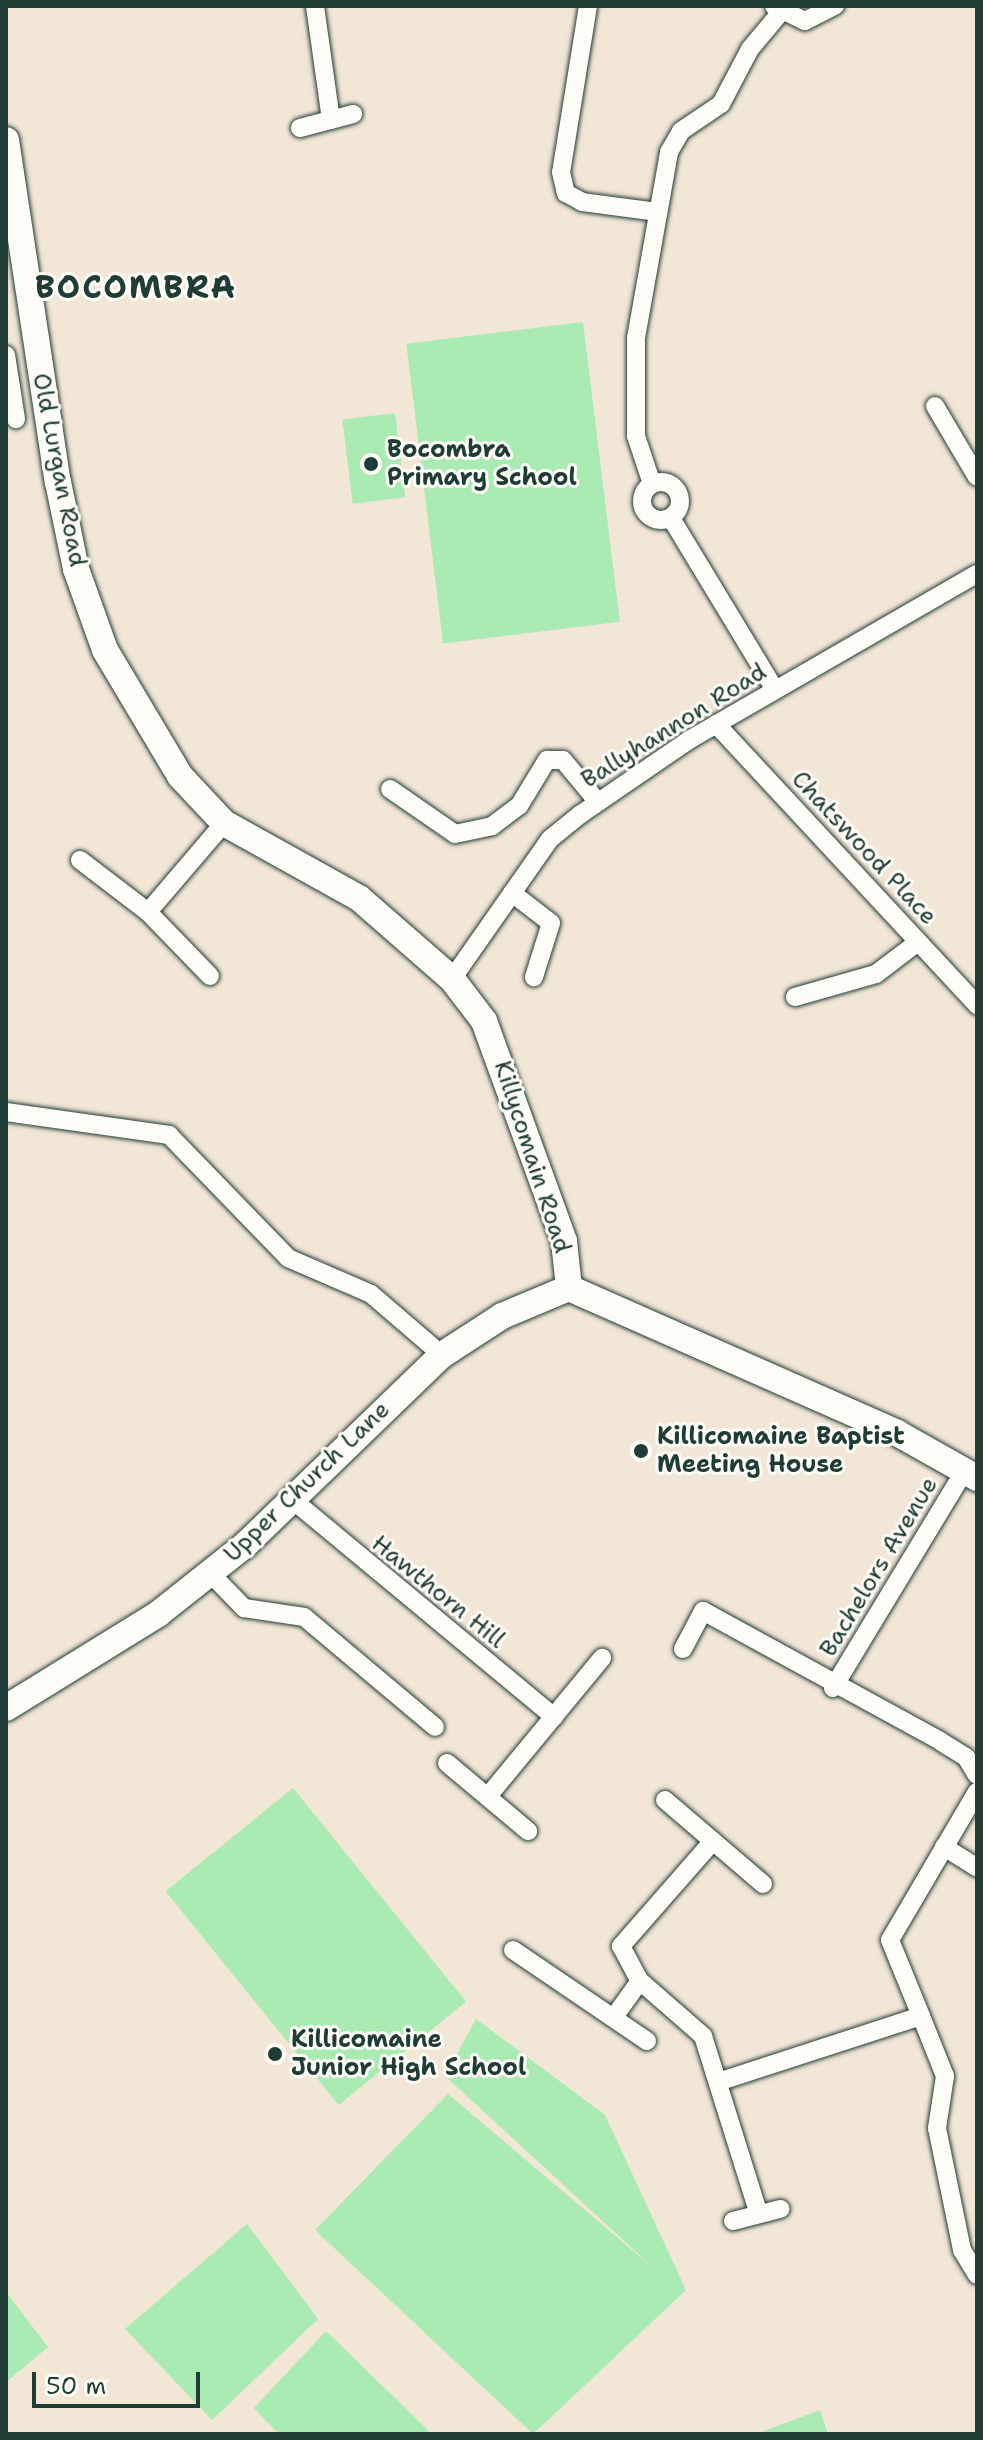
<!DOCTYPE html>
<html>
<head>
<meta charset="utf-8">
<style>
  body { margin:0 }
  #map { position:relative; width:983px; height:2440px; overflow:hidden; background:#f2e6d6; font-family:"Shantell Sans",sans-serif }
  div>[style] { position:absolute }
  .green>* { inset:0; background:#aaeab3; transform-origin:0 0 }
  .roads { filter:drop-shadow(0 0 2px #1f3d34) drop-shadow(0 0 2px #1f3d34) }
  .street>* { height:18px; margin:-9px; padding:0 9px; transform-origin:9px; border-radius:9px; background:#fdfcf7 }
  .street>.ring { margin:-9px; padding:0; box-sizing:content-box; background:none; border:18px solid #fdfcf7; border-radius:50% }
  .secondary>* { height:26px; margin:-13px; padding:0 13px; transform-origin:13px; border-radius:13px; background:#fdfcf7 }
  .dots>* { width:22px; height:22px; translate:-50% -50%; box-sizing:border-box; border:4px solid #fdfcf7; border-radius:50% }
  span { translate:-50% -50%; white-space:nowrap; text-align:center; line-height:1.15; -webkit-text-stroke:6px #fdfcf7; paint-order:stroke }
  .poi-label { font-size:24px; color:#1f3d34; font-weight:700 }
  .left { translate:0 -50%; text-align:left }
  .street-label { font-size:24px; color:#1f3d34 }
  .district-label { font-size:32px; color:#1f3d34; font-weight:700; letter-spacing:2px }
  .frame { position:absolute; inset:0; border:8px solid #1f3d34; pointer-events:none }
  .scale { position:absolute; left:32px; top:2372px; width:168px; height:36px; box-sizing:border-box; border:4px solid #1f3d34; border-top:0; padding-left:10px; font-size:24px; line-height:28px; white-space:nowrap; color:#1f3d34; -webkit-text-stroke:6px #fdfcf7; paint-order:stroke }
</style>
</head>
<body>
<div id="map">
  <div class="green">
    <i style="left:583px;top:322px;width:302px;height:178px;rotate:83deg"></i>
    <i style="left:395px;top:413px;width:85px;height:53px;rotate:83deg"></i>
    <i style="left:293px;top:1788px;width:275px;height:164px;rotate:51deg"></i>
    <i style="clip-path:polygon(476px 2019px,605px 2115px,686px 2290px,533px 2434px,315px 2230px,448px 2094px,658px 2272px,445px 2076px)"></i>
    <i style="clip-path:polygon(247px 2224px,318px 2319px,212px 2420px,125px 2329px)"></i>
    <i style="clip-path:polygon(6px 2292px,48px 2347px,6px 2382px)"></i>
    <i style="clip-path:polygon(326px 2331px,432px 2434px,279px 2434px,254px 2408px)"></i>
    <i style="clip-path:polygon(820px 2410px,828px 2434px,756px 2434px)"></i>
  </div>
  <div class="roads">
    <div class="street">
      <i style="left:315px;top:6px;width:115px;rotate:82deg"></i>
      <i style="left:588px;top:6px;width:168px;rotate:99.2deg"></i>
      <i style="left:561px;top:172px;width:22px;rotate:77deg"></i>
      <i style="left:566px;top:193px;width:18px;rotate:29deg"></i>
      <i style="left:582px;top:202px;width:77px;rotate:7.5deg"></i>
      <i style="left:774px;top:6px;width:34px;rotate:26deg"></i>
      <i style="left:805px;top:21px;width:34px;rotate:-27deg"></i>
      <i style="left:300px;top:128px;width:55px;rotate:-14.8deg"></i>
      <i style="left:6px;top:355px;width:65px;rotate:81.1deg"></i>
      <i style="left:935px;top:406px;width:82px;rotate:59.4deg"></i>
      <i class="ring" style="left:642px;top:482px;width:20px;height:20px"></i>
      <i style="left:652px;top:484px;width:51px;rotate:-108.4deg"></i>
      <i style="left:636px;top:436px;width:98px;rotate:-90deg"></i>
      <i style="left:636px;top:338px;width:189px;rotate:-79.9deg"></i>
      <i style="left:669px;top:152px;width:24px;rotate:-60deg"></i>
      <i style="left:681px;top:131px;width:48px;rotate:-34deg"></i>
      <i style="left:721px;top:104px;width:62px;rotate:-62.2deg"></i>
      <i style="left:750px;top:49px;width:47px;rotate:-50.2deg"></i>
      <i style="left:671px;top:518px;width:201px;rotate:58.8deg"></i>
      <i style="left:716px;top:724px;width:384px;rotate:47.1deg"></i>
      <i style="left:390px;top:789px;width:79px;rotate:34.7deg"></i>
      <i style="left:455px;top:834px;width:38px;rotate:-12deg"></i>
      <i style="left:492px;top:826px;width:34px;rotate:-37deg"></i>
      <i style="left:519px;top:806px;width:54px;rotate:-58.7deg"></i>
      <i style="left:547px;top:760px;width:16px"></i>
      <i style="left:563px;top:760px;width:53px;rotate:50.3deg"></i>
      <i style="left:80px;top:860px;width:86px;rotate:37.4deg"></i>
      <i style="left:148px;top:912px;width:89px;rotate:45.9deg"></i>
      <i style="left:512px;top:893px;width:49px;rotate:37.6deg"></i>
      <i style="left:551px;top:923px;width:57px;rotate:107.5deg"></i>
      <i style="left:148px;top:912px;width:117px;rotate:-49.5deg"></i>
      <i style="left:452px;top:979px;width:171px;rotate:-55deg"></i>
      <i style="left:550px;top:839px;width:40px;rotate:-39deg"></i>
      <i style="left:581px;top:814px;width:131px;rotate:-34.4deg"></i>
      <i style="left:689px;top:740px;width:332px;rotate:-30deg"></i>
      <i style="left:795px;top:997px;width:84px;rotate:-15.9deg"></i>
      <i style="left:876px;top:974px;width:53px;rotate:-37.3deg"></i>
      <i style="left:6px;top:1112px;width:165px;rotate:8deg"></i>
      <i style="left:169px;top:1135px;width:171px;rotate:45.9deg"></i>
      <i style="left:288px;top:1258px;width:90px;rotate:23.4deg"></i>
      <i style="left:371px;top:1294px;width:94px;rotate:40.7deg"></i>
      <i style="left:294px;top:1501px;width:338px;rotate:39.7deg"></i>
      <i style="left:210px;top:1573px;width:49px;rotate:45.8deg"></i>
      <i style="left:244px;top:1608px;width:61px;rotate:8.5deg"></i>
      <i style="left:304px;top:1617px;width:171px;rotate:40deg"></i>
      <i style="left:683px;top:1649px;width:43px;rotate:-62.2deg"></i>
      <i style="left:703px;top:1611px;width:270px;rotate:28.7deg"></i>
      <i style="left:940px;top:1741px;width:31px;rotate:32deg"></i>
      <i style="left:966px;top:1757px;width:21px;rotate:59deg"></i>
      <i style="left:833px;top:1688px;width:255px;rotate:-58.8deg"></i>
      <i style="left:447px;top:1763px;width:106px;rotate:40deg"></i>
      <i style="left:489px;top:1795px;width:178px;rotate:-50.5deg"></i>
      <i style="left:665px;top:1800px;width:129px;rotate:40.6deg"></i>
      <i style="left:713px;top:1841px;width:140px;rotate:131.2deg"></i>
      <i style="left:621px;top:1946px;width:40px;rotate:62deg"></i>
      <i style="left:640px;top:1981px;width:84px;rotate:41.1deg"></i>
      <i style="left:703px;top:2036px;width:183px;rotate:72.6deg"></i>
      <i style="left:944px;top:1847px;width:39px;rotate:32deg"></i>
      <i style="left:513px;top:1950px;width:162px;rotate:34.2deg"></i>
      <i style="left:921px;top:2016px;width:65px;rotate:68.2deg"></i>
      <i style="left:945px;top:2076px;width:53px;rotate:98.7deg"></i>
      <i style="left:937px;top:2128px;width:125px;rotate:78.4deg"></i>
      <i style="left:962px;top:2250px;width:29px;rotate:59deg"></i>
      <i style="left:614px;top:2017px;width:44px;rotate:-54.2deg"></i>
      <i style="left:718px;top:2082px;width:213px;rotate:-18deg"></i>
      <i style="left:921px;top:2016px;width:82px;rotate:-112.2deg"></i>
      <i style="left:890px;top:1940px;width:172px;rotate:-59.6deg"></i>
      <i style="left:733px;top:2221px;width:49px;rotate:-14.3deg"></i>
    </div>
    <div class="secondary">
      <i style="left:6px;top:140px;width:346px;rotate:81.4deg"></i>
      <i style="left:58px;top:482px;width:89px;rotate:78.3deg"></i>
      <i style="left:76px;top:569px;width:86px;rotate:70.3deg"></i>
      <i style="left:105px;top:650px;width:147px;rotate:59.2deg"></i>
      <i style="left:180px;top:776px;width:64px;rotate:46.9deg"></i>
      <i style="left:224px;top:823px;width:154px;rotate:29.1deg"></i>
      <i style="left:359px;top:898px;width:123px;rotate:41.1deg"></i>
      <i style="left:452px;top:979px;width:53px;rotate:52.7deg"></i>
      <i style="left:484px;top:1021px;width:234px;rotate:70deg"></i>
      <i style="left:564px;top:1241px;width:47px;rotate:83.9deg"></i>
      <i style="left:569px;top:1288px;width:359px;rotate:23.8deg"></i>
      <i style="left:897px;top:1433px;width:92px;rotate:29.4deg"></i>
      <i style="left:6px;top:1708px;width:179px;rotate:-31.7deg"></i>
      <i style="left:158px;top:1614px;width:111px;rotate:-38.4deg"></i>
      <i style="left:245px;top:1545px;width:274px;rotate:-44deg"></i>
      <i style="left:442px;top:1355px;width:72px;rotate:-33deg"></i>
      <i style="left:502px;top:1316px;width:73px;rotate:-22.7deg"></i>
    </div>
  </div>
  <div class="dots">
    <i style="left:371px;top:464px;background:#1f3d34"></i>
    <i style="left:641px;top:1451px;background:#1f3d34"></i>
    <i style="left:275px;top:2054px;background:#1f3d34"></i>
  </div>
  <div class="poi-label">
    <span class="left" style="left:387px;top:464px">Bocombra<br>Primary School</span>
    <span class="left" style="left:657px;top:1451px">Killicomaine Baptist<br>Meeting House</span>
    <span class="left" style="left:291px;top:2054px">Killicomaine<br>Junior High School</span>
  </div>
  <div class="street-label">
    <span style="left:59px;top:470px;rotate:79deg">Old Lurgan Road</span>
    <span style="left:674px;top:726px;rotate:-32deg">Ballyhannon Road</span>
    <span style="left:864px;top:848px;rotate:47deg">Chatswood Place</span>
    <span style="left:532px;top:1157px;rotate:72deg">Killycomain Road</span>
    <span style="left:307px;top:1482px;rotate:-44deg">Upper Church Lane</span>
    <span style="left:879px;top:1567px;rotate:-59deg">Bachelors Avenue</span>
    <span style="left:438px;top:1592px;rotate:39deg">Hawthorn Hill</span>
  </div>
  <div class="district-label">
    <span style="left:136px;top:287px">BOCOMBRA</span>
  </div>
  <div class="frame"></div>
  <div class="scale">50 m</div>
</div>
</body>
</html>
